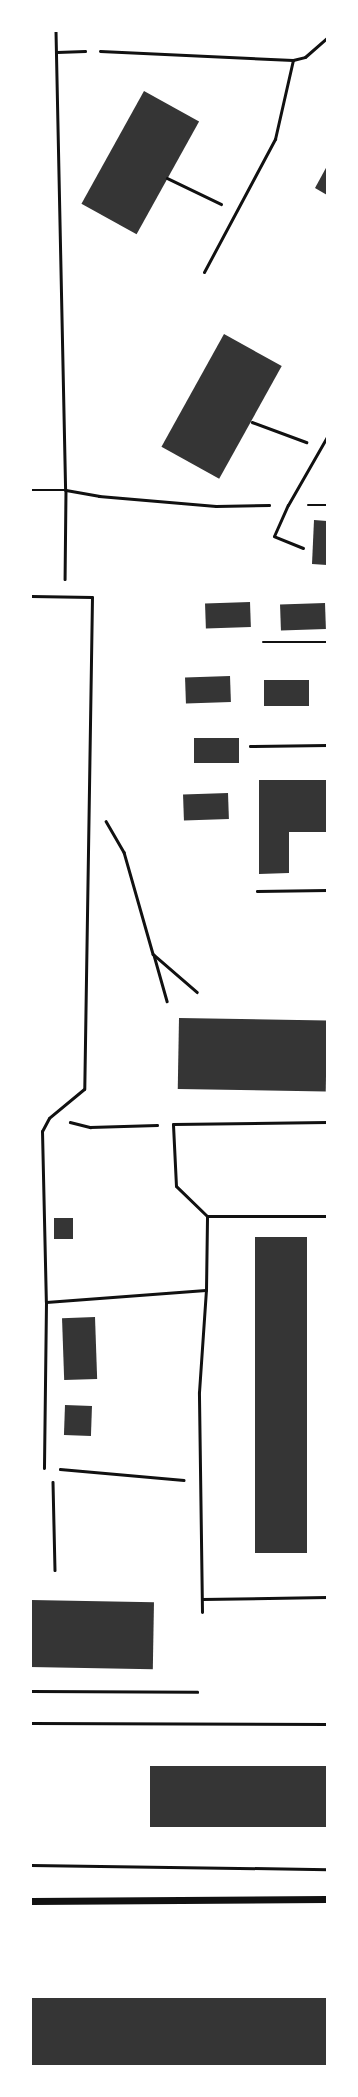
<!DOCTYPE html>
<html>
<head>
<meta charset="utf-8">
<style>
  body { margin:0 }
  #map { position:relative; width:358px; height:2097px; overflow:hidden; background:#fff; font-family:"Noto Sans",sans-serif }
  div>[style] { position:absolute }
  .building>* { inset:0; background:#353535; transform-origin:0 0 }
  .path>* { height:2.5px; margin:-1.25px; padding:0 1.25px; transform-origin:1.25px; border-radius:1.25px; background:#111 }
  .service>* { height:3px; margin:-1.5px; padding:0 1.5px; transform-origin:1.5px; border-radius:1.5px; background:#111 }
  .tertiary>* { height:7px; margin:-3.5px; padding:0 3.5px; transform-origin:3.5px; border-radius:3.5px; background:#111 }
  span { translate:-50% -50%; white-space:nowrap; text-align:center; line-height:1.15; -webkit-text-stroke:3.5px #fff; paint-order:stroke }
  .frame { position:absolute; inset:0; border:32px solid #fff; pointer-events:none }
</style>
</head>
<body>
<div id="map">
  <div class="building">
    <i style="left:144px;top:91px;width:63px;height:129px;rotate:29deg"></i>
    <i style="clip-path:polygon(327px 166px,327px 195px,315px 188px)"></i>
    <i style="left:224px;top:334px;width:66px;height:129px;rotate:29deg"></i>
    <i style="clip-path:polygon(314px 520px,327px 521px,327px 565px,312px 564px)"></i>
    <i style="left:250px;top:602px;width:25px;height:45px;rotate:88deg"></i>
    <i style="left:325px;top:603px;width:26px;height:45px;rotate:88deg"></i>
    <i style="left:230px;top:676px;width:26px;height:45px;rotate:88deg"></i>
    <i style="left:309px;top:680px;width:26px;height:45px;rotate:90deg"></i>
    <i style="left:239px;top:738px;width:25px;height:45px;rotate:90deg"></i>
    <i style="clip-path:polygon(259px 780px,327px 780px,327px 832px,289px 832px,289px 873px,259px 874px)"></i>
    <i style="left:228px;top:793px;width:26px;height:45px;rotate:88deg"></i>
    <i style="left:179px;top:1018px;width:148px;height:71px;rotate:1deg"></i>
    <i style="left:54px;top:1218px;width:19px;height:21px"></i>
    <i style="left:255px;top:1237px;width:52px;height:316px"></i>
    <i style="left:95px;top:1317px;width:62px;height:33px;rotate:88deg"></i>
    <i style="left:65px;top:1405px;width:27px;height:30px;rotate:2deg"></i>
    <i style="left:31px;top:1600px;width:123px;height:67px;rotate:1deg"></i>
    <i style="left:327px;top:1766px;width:61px;height:177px;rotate:90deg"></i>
    <i style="left:31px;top:1998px;width:296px;height:68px"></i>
  </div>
  <div class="path">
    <i style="left:56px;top:31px;width:459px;rotate:88.8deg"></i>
    <i style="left:66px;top:490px;width:89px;rotate:90.6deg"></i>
    <i style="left:57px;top:52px;width:28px;rotate:-2deg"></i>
    <i style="left:167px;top:178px;width:60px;rotate:25.7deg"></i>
    <i style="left:252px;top:422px;width:58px;rotate:20.3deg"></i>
    <i style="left:31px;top:490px;width:35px"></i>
    <i style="left:66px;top:490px;width:34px;rotate:10deg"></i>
    <i style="left:99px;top:496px;width:117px;rotate:4.9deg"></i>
    <i style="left:216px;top:506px;width:53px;rotate:-1.1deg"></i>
    <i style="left:308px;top:505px;width:19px"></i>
    <i style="left:263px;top:642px;width:64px"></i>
    <i style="left:250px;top:746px;width:77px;rotate:-0.7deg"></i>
    <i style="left:106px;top:821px;width:36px;rotate:60deg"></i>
    <i style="left:124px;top:852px;width:106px;rotate:74.1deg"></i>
    <i style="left:153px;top:954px;width:58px;rotate:40.8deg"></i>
    <i style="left:257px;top:891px;width:70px;rotate:-0.8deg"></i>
    <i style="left:154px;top:955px;width:48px;rotate:74.2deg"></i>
    <i style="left:70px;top:1122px;width:21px;rotate:14deg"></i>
    <i style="left:90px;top:1127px;width:67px;rotate:-1.7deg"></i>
    <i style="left:60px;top:1469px;width:124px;rotate:5.1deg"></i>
    <i style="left:53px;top:1482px;width:88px;rotate:88.7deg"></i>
    <i style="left:31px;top:1691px;width:166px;rotate:0.3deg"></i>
    <i style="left:31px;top:1865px;width:296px;rotate:0.8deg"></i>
  </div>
  <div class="service">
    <i style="left:100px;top:51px;width:193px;rotate:2.7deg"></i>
    <i style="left:293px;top:60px;width:12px;rotate:-14deg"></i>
    <i style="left:305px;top:57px;width:29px;rotate:-41deg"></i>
    <i style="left:204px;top:272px;width:151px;rotate:-61.9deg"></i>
    <i style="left:275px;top:139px;width:81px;rotate:-77.2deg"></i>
    <i style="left:303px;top:548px;width:31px;rotate:-158deg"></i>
    <i style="left:274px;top:536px;width:34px;rotate:-66deg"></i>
    <i style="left:288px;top:505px;width:78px;rotate:-60.2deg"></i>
    <i style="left:31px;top:596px;width:61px;rotate:0.9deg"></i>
    <i style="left:92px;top:597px;width:492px;rotate:90.9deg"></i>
    <i style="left:84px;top:1089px;width:45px;rotate:140.4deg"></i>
    <i style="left:49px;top:1118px;width:15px;rotate:118deg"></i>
    <i style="left:42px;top:1131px;width:171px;rotate:88.7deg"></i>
    <i style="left:46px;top:1302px;width:166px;rotate:90.7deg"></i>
    <i style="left:207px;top:1216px;width:120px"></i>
    <i style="left:46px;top:1302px;width:160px;rotate:-4.3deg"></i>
    <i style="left:202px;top:1599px;width:125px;rotate:-0.9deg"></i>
    <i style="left:202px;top:1612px;width:220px;rotate:-90.8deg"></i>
    <i style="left:199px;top:1392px;width:102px;rotate:-86.1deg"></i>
    <i style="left:206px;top:1290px;width:74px;rotate:-89.2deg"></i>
    <i style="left:207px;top:1216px;width:43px;rotate:-135.9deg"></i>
    <i style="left:176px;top:1186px;width:62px;rotate:-92.8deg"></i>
    <i style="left:173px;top:1124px;width:154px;rotate:-0.7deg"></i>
    <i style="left:31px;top:1723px;width:296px;rotate:0.2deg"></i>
  </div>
  <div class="tertiary">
    <i style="left:31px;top:1901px;width:296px;rotate:-0.4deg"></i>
  </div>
  <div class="frame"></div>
</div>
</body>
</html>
